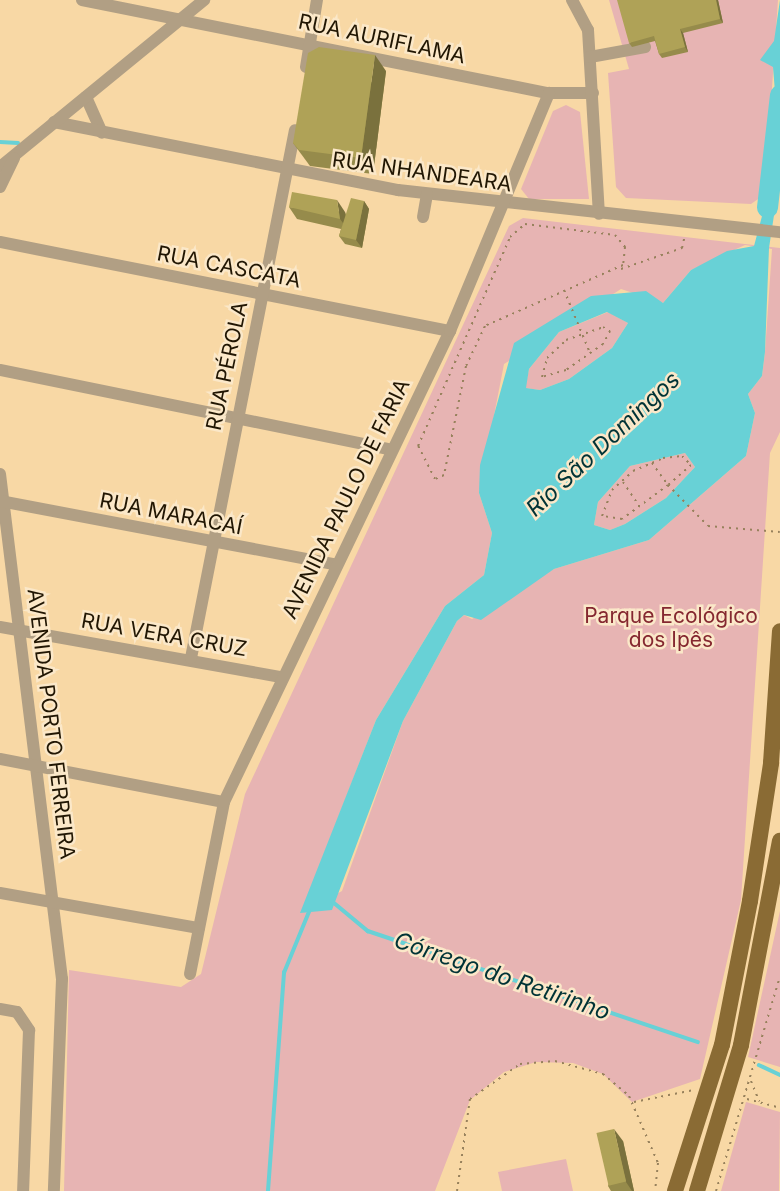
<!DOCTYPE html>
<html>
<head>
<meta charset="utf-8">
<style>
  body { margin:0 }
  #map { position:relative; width:780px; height:1191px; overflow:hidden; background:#f8d8a5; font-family:Inter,sans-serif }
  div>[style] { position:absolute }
  .green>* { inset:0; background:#e7b4b3 }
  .water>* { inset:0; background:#68d1d6 }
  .stream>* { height:3.5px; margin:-1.75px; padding:0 1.75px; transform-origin:1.75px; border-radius:1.75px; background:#68d1d6 }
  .river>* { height:21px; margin:-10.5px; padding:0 10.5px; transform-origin:10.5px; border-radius:10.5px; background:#68d1d6 }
  .path>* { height:2px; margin-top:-1px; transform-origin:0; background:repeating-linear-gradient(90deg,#97815c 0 2px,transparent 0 7px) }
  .minor>* { height:12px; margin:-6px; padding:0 6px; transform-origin:6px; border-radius:6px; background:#b19f84 }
  .major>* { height:16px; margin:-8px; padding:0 8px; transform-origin:8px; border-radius:8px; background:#8a6b34 }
  .wall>* { inset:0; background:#968b4b }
  .shaded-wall>* { inset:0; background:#7a713d }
  .building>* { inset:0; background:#afa257; transform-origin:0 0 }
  span { translate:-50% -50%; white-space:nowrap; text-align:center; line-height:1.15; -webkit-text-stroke:5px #fbe8c9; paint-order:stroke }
  .street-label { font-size:21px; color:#211603 }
  .park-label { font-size:21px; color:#852830 }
  .water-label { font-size:23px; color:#003336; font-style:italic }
</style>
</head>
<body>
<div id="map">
  <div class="green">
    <i style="clip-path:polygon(609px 0,778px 0,767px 161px,761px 197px,751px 204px,626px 198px,616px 187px,608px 73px,629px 69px)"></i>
    <i style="clip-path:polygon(566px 105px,580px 112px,589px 199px,529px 199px,521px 189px,553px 111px)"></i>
    <i style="clip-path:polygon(evenodd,523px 218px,780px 248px,780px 432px,770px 453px,741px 900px,700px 1079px,632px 1102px,603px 1074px,573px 1063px,536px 1062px,504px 1072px,470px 1100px,435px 1191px,64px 1191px,69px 970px,181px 987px,201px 974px,245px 794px,509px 226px,523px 218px,745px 245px,772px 249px,765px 352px,762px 376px,748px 394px,755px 413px,746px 456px,649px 540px,554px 569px,472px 619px,464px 615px,457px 621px,403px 721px,342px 891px,301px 913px,376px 720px,445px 606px,484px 575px,492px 533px,479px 493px,504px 364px,621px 289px,663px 303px,691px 270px,745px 245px)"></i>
    <i style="clip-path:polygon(608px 312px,628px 323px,612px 348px,569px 379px,540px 390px,525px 388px,529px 369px,559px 332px)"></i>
    <i style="clip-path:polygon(685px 453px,695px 467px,666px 498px,625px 524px,610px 530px,594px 525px,598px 502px,630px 466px)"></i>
    <i style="clip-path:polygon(780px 911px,780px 1067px,748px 1057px)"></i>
    <i style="clip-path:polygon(746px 1102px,780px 1112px,779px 1191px,721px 1191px)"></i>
    <i style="clip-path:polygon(566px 1159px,573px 1191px,502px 1191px,498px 1172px)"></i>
  </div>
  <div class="water">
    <i style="clip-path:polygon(evenodd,780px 0,780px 176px,769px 248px,765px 352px,762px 376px,748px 394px,755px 413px,746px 456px,649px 540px,554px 569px,481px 620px,464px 615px,457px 621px,403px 721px,332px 910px,300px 913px,376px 720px,445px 606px,484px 575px,492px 533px,479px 493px,480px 465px,514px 343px,591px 296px,646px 291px,663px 303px,691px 270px,727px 251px,754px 246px,772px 179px,771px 133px,777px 117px,773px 67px,760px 60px,774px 41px,780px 0,607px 312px,628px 323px,612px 348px,569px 379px,540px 390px,526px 388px,529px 369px,559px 332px,607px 312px,780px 0,685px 453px,695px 467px,666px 498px,625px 524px,610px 530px,594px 525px,598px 502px,630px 466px,685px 453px)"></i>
  </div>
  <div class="stream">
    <i style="left:0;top:142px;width:18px;rotate:3deg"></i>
    <i style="left:332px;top:901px;width:47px;rotate:39.8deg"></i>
    <i style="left:368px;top:931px;width:348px;rotate:18.6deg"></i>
    <i style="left:759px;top:1065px;width:23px;rotate:25deg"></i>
    <i style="left:268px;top:1191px;width:219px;rotate:-85.8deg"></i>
    <i style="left:284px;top:973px;width:66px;rotate:-67.7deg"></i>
  </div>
  <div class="river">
    <i style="left:767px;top:207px;width:113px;rotate:-83.4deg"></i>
  </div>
  <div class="path">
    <i style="left:525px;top:224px;width:91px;rotate:7deg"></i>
    <i style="left:615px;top:235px;width:16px;rotate:50deg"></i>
    <i style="left:625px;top:247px;width:18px;rotate:96deg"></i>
    <i style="left:623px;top:265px;width:151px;rotate:156.2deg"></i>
    <i style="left:485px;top:326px;width:44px;rotate:115.4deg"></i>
    <i style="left:466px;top:366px;width:111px;rotate:101.4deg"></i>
    <i style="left:444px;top:475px;width:10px;rotate:156deg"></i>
    <i style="left:435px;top:479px;width:37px;rotate:-117deg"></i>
    <i style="left:418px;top:446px;width:228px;rotate:-66.2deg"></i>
    <i style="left:510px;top:237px;width:20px;rotate:-41deg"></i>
    <i style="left:621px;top:269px;width:65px;rotate:-19deg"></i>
    <i style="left:682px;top:248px;width:13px;rotate:-77deg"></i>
    <i style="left:564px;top:290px;width:68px;rotate:67.6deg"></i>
    <i style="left:603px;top:327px;width:8px;rotate:30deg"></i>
    <i style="left:610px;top:331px;width:15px;rotate:118deg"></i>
    <i style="left:603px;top:344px;width:45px;rotate:144.9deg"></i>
    <i style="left:566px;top:370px;width:25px;rotate:164deg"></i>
    <i style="left:542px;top:377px;width:20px;rotate:-75deg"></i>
    <i style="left:547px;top:358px;width:26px;rotate:-43deg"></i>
    <i style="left:566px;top:340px;width:39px;rotate:-19deg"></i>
    <i style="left:652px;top:463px;width:27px;rotate:54deg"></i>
    <i style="left:668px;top:485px;width:57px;rotate:143.5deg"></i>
    <i style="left:622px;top:519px;width:20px;rotate:-171deg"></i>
    <i style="left:602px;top:516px;width:28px;rotate:-69deg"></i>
    <i style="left:612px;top:490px;width:28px;rotate:-42deg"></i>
    <i style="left:633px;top:471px;width:33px;rotate:-23deg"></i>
    <i style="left:663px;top:458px;width:19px;rotate:-6deg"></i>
    <i style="left:682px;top:456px;width:13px;rotate:45deg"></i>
    <i style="left:691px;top:465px;width:30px;rotate:139deg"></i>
    <i style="left:668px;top:485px;width:57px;rotate:45.7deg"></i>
    <i style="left:708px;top:526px;width:72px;rotate:4.8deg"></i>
    <i style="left:623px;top:482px;width:29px;rotate:56deg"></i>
    <i style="left:751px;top:1081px;width:22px;rotate:68deg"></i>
    <i style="left:747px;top:1099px;width:34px;rotate:15deg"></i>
    <i style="left:634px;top:1102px;width:61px;rotate:-11.3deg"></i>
    <i style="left:457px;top:1191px;width:93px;rotate:-82deg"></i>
    <i style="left:470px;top:1099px;width:61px;rotate:-35deg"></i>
    <i style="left:520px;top:1064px;width:35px;rotate:-5deg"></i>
    <i style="left:555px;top:1061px;width:50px;rotate:15.2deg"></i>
    <i style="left:603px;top:1074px;width:34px;rotate:40deg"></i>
    <i style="left:629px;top:1096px;width:73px;rotate:66.6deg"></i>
    <i style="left:658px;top:1163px;width:28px;rotate:96deg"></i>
    <i style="left:716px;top:1191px;width:224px;rotate:-73.4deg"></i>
  </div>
  <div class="minor">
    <i style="left:82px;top:0;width:476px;rotate:11.3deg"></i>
    <i style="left:549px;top:93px;width:44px"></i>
    <i style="left:572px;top:0;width:34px;rotate:62deg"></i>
    <i style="left:588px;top:30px;width:184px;rotate:86.6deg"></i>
    <i style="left:590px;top:57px;width:56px;rotate:-10.3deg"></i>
    <i style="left:306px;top:67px;width:68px;rotate:-80.7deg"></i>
    <i style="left:86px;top:97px;width:39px;rotate:66deg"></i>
    <i style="left:54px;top:122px;width:351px;rotate:11.2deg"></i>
    <i style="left:398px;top:190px;width:384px;rotate:6.3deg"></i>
    <i style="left:0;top:167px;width:264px;rotate:-39.3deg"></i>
    <i style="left:0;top:187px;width:32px;rotate:-64deg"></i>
    <i style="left:423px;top:217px;width:23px;rotate:-80deg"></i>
    <i style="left:0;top:242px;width:459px;rotate:11.2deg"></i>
    <i style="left:0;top:370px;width:398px;rotate:11.5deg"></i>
    <i style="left:0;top:474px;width:509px;rotate:83deg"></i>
    <i style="left:62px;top:979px;width:212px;rotate:92.2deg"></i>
    <i style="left:0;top:501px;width:341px;rotate:10.7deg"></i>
    <i style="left:0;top:627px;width:284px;rotate:10.1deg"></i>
    <i style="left:191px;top:658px;width:538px;rotate:-78.86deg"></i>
    <i style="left:0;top:759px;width:228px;rotate:10.9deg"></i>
    <i style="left:0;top:893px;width:202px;rotate:10deg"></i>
    <i style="left:190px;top:974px;width:175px;rotate:-78.8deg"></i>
    <i style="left:224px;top:802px;width:522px;rotate:-64.37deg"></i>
    <i style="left:450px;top:331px;width:258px;rotate:-67.4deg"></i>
    <i style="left:0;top:1009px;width:17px;rotate:10deg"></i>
    <i style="left:17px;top:1012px;width:22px;rotate:56deg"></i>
    <i style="left:29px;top:1030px;width:161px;rotate:92.1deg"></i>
  </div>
  <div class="major">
    <i style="left:675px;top:1191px;width:153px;rotate:-72.2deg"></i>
    <i style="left:722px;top:1045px;width:147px;rotate:-79deg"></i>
    <i style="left:750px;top:901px;width:140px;rotate:-81.3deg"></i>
    <i style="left:771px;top:763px;width:132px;rotate:-86.1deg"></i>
    <i style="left:697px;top:1191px;width:152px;rotate:-73.2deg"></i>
    <i style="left:741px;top:1045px;width:208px;rotate:-79.2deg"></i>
  </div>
  <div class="wall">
    <i style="clip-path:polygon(718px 0,723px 23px,683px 33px,688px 52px,662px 58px,659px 54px,655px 41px,632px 47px,629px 43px)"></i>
    <i style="clip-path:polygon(386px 71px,373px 174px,310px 166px,293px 143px)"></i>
    <i style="clip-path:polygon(364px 201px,369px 209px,362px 248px,345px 244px,339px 236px,341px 229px,297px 219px,289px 207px,345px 212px,346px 215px)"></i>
    <i style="clip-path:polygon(623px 1141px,634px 1191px,611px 1191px,608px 1186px)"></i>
  </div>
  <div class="shaded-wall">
    <i style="clip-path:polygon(716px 0,718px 0,723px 23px,720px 19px)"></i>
    <i style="clip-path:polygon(680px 29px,683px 33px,688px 52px,685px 47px)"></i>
    <i style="clip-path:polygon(375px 55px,386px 71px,373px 174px,361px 158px)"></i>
    <i style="clip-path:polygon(337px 200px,345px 212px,349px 231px,340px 219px)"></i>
    <i style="clip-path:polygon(364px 201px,369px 209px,362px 248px,356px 240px)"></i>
    <i style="clip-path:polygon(614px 1129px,623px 1141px,634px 1191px,632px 1191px,626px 1182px)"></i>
  </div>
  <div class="building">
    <i style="clip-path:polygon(617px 0,716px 0,720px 19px,680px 29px,685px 47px,659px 54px,654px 36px,629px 43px)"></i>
    <i style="clip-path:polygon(319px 47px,375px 55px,361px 158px,299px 150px,293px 143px,308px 53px)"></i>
    <i style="clip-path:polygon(292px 192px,337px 200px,340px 219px,289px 207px)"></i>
    <i style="clip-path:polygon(351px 198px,364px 201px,356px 240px,339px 236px)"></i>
    <i style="left:614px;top:1129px;width:54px;height:18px;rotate:77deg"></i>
  </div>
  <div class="street-label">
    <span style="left:382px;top:39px;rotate:12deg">RUA AURIFLAMA</span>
    <span style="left:422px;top:172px;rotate:8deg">RUA NHANDEARA</span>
    <span style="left:229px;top:267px;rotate:11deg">RUA CASCATA</span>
    <span style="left:227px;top:366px;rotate:-78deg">RUA PÉROLA</span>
    <span style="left:346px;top:499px;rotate:-64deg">AVENIDA PAULO DE FARIA</span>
    <span style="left:171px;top:514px;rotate:11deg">RUA MARACAÍ</span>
    <span style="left:164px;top:635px;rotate:10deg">RUA VERA CRUZ</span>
    <span style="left:51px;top:724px;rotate:83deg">AVENIDA PORTO FERREIRA</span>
  </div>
  <div class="park-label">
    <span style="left:671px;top:628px">Parque Ecológico<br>dos Ipês</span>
  </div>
  <div class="water-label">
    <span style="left:603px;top:444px;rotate:-43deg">Rio São Domingos</span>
    <span style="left:502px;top:976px;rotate:19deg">Córrego do Retirinho</span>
  </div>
</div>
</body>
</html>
